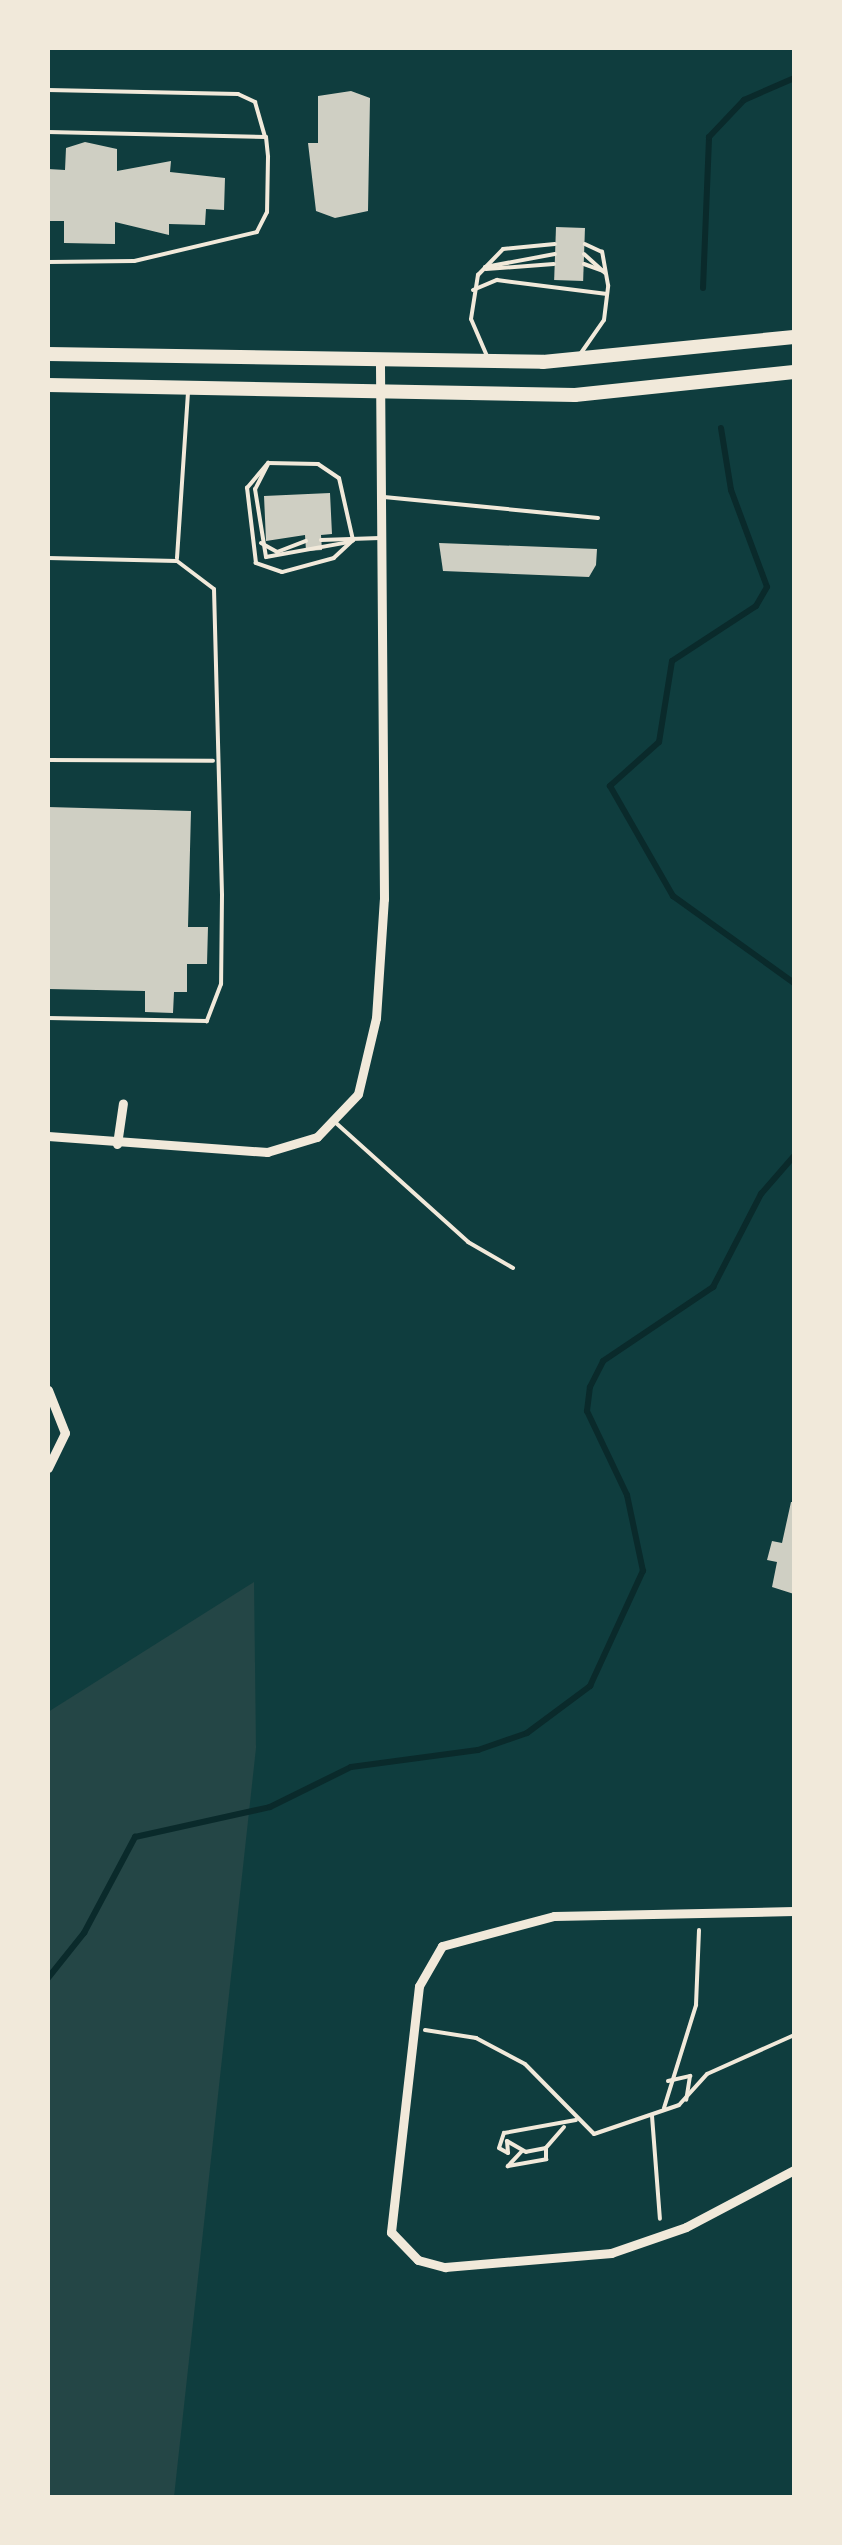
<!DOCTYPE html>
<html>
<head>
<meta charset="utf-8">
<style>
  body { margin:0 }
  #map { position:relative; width:842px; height:2545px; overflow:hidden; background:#0f3d3e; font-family:"Source Sans 3",sans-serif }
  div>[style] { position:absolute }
  .green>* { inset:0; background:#244646 }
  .stream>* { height:6px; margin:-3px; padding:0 3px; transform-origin:3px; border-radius:3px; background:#0a2a2b }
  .building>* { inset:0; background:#cfcfc3; transform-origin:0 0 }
  .path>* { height:4px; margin:-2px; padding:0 2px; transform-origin:2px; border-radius:2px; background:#f1e9da }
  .service>* { height:4px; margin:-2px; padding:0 2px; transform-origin:2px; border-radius:2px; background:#f1e9da }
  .minor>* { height:9px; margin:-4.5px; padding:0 4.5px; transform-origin:4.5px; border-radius:4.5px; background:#f1e9da }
  .primary>* { height:14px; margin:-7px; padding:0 7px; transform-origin:7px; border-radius:7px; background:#f1e9da }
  span { translate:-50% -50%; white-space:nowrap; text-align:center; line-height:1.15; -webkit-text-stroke:10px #f1e9da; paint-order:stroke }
  .frame { position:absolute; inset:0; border:50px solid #f1e9da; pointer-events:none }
</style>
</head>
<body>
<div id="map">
  <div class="green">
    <i style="clip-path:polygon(254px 1582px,256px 1748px,174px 2497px,48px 2497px,48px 1712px)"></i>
  </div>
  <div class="stream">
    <i style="left:703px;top:288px;width:151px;rotate:-87.7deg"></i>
    <i style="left:709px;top:137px;width:51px;rotate:-46.6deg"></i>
    <i style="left:744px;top:100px;width:55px;rotate:-23.7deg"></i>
    <i style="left:721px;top:428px;width:63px;rotate:80.8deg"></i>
    <i style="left:731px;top:490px;width:103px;rotate:69.6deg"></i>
    <i style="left:767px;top:587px;width:22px;rotate:120deg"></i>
    <i style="left:756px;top:606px;width:100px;rotate:146.8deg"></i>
    <i style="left:672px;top:661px;width:82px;rotate:99.1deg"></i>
    <i style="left:659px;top:742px;width:66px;rotate:138.1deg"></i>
    <i style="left:610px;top:786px;width:127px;rotate:60.2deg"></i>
    <i style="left:673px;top:896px;width:149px;rotate:35.7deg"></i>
    <i style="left:48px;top:1978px;width:58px;rotate:-51.3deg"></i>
    <i style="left:84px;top:1933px;width:109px;rotate:-62deg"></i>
    <i style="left:135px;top:1837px;width:138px;rotate:-12.5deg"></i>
    <i style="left:270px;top:1807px;width:90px;rotate:-26.3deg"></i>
    <i style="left:351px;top:1767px;width:128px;rotate:-7.6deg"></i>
    <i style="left:478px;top:1750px;width:52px;rotate:-19.1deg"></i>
    <i style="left:527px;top:1733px;width:79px;rotate:-36.7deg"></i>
    <i style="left:590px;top:1686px;width:127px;rotate:-65.3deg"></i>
    <i style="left:643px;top:1571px;width:78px;rotate:-101.9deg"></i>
    <i style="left:627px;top:1495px;width:93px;rotate:-115.5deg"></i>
    <i style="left:587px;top:1411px;width:24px;rotate:-83deg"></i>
    <i style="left:590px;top:1387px;width:29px;rotate:-63deg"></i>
    <i style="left:603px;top:1361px;width:133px;rotate:-33.9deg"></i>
    <i style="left:713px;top:1287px;width:105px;rotate:-62.7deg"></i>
    <i style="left:761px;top:1194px;width:50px;rotate:-49deg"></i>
  </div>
  <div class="building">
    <i style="clip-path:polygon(351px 91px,370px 98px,368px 211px,335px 218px,316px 211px,308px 143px,318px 143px,318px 96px)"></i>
    <i style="clip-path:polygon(85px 142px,117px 149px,117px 171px,171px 161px,170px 172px,225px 178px,224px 210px,206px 209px,205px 225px,169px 224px,169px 235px,115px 222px,115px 244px,64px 243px,64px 221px,48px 221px,48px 169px,65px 170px,66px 148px)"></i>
    <i style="left:556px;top:227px;width:29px;height:53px;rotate:2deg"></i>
    <i style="clip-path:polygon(330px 493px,332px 534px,321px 535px,322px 550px,306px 551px,305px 535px,266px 541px,264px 496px)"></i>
    <i style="clip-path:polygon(439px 543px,597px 549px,596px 565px,589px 577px,443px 571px)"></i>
    <i style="clip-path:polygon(48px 807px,191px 811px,188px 927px,208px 927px,207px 964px,187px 964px,187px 992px,174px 992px,173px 1013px,145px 1012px,145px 991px,48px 989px)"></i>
    <i style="clip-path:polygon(791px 1502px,794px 1502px,794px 1594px,772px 1587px,777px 1562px,767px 1560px,772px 1541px,782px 1543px)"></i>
  </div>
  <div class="path">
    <i style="left:425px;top:2030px;width:52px;rotate:8.9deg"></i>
    <i style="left:476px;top:2038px;width:55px;rotate:28deg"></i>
    <i style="left:525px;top:2064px;width:98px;rotate:45.4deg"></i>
    <i style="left:594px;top:2134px;width:90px;rotate:-18.8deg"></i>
    <i style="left:679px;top:2105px;width:42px;rotate:-47.9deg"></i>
    <i style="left:707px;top:2074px;width:95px;rotate:-24.1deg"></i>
    <i style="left:668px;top:2081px;width:23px;rotate:-13deg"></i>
    <i style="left:690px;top:2076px;width:24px;rotate:99deg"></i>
    <i style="left:664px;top:2108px;width:108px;rotate:-72.7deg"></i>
    <i style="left:696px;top:2005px;width:75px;rotate:-87.7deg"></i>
    <i style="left:652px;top:2116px;width:103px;rotate:85.6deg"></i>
    <i style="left:564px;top:2127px;width:28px;rotate:131deg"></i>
    <i style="left:546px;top:2148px;width:20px;rotate:169deg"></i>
    <i style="left:526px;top:2152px;width:22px;rotate:-150deg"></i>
    <i style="left:507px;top:2141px;width:12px;rotate:85deg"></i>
    <i style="left:508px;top:2153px;width:10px;rotate:-151deg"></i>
    <i style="left:499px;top:2148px;width:16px;rotate:-72deg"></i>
    <i style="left:504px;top:2133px;width:73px;rotate:-10.2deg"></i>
    <i style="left:522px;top:2151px;width:21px;rotate:133deg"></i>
    <i style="left:508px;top:2166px;width:39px;rotate:-10deg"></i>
    <i style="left:546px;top:2159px;width:11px;rotate:-90deg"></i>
  </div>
  <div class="service">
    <i style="left:48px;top:90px;width:190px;rotate:1.2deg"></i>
    <i style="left:238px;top:94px;width:19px;rotate:25deg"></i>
    <i style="left:255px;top:102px;width:35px;rotate:74deg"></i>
    <i style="left:48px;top:132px;width:218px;rotate:1.3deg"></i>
    <i style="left:266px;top:137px;width:20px;rotate:84deg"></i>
    <i style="left:268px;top:157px;width:55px;rotate:91deg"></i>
    <i style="left:267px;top:212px;width:22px;rotate:117deg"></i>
    <i style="left:257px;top:232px;width:126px;rotate:166.7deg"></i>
    <i style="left:134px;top:261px;width:86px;rotate:179.3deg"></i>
    <i style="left:584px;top:254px;width:28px;rotate:42deg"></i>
    <i style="left:584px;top:264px;width:20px;rotate:20deg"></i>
    <i style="left:485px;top:267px;width:71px;rotate:-10.5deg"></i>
    <i style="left:486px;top:269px;width:68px;rotate:-4.2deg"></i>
    <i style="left:473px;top:290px;width:26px;rotate:-23deg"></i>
    <i style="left:497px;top:280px;width:111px;rotate:7.3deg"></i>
    <i style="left:581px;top:353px;width:40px;rotate:-55.1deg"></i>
    <i style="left:604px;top:320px;width:35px;rotate:-83deg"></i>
    <i style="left:608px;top:285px;width:34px;rotate:-100deg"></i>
    <i style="left:602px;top:252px;width:19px;rotate:-155deg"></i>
    <i style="left:487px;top:356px;width:40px;rotate:-113.4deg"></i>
    <i style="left:471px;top:319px;width:45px;rotate:-81deg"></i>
    <i style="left:478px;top:275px;width:36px;rotate:-46deg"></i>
    <i style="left:503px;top:249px;width:52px;rotate:-5.5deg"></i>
    <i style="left:268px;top:463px;width:50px;rotate:1.1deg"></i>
    <i style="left:318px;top:464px;width:25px;rotate:34deg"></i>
    <i style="left:339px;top:478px;width:64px;rotate:77.3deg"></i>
    <i style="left:353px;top:540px;width:26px;rotate:137deg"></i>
    <i style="left:334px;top:558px;width:54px;rotate:164.9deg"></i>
    <i style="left:282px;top:572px;width:28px;rotate:-161deg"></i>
    <i style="left:256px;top:563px;width:76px;rotate:-96.8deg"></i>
    <i style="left:247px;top:488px;width:33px;rotate:-50deg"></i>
    <i style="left:268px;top:464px;width:28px;rotate:117deg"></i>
    <i style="left:255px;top:489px;width:69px;rotate:80.8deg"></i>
    <i style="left:266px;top:557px;width:84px;rotate:-10.2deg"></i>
    <i style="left:384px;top:497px;width:215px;rotate:5.6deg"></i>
    <i style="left:321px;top:540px;width:59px;rotate:-1.9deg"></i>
    <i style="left:261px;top:543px;width:18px;rotate:29deg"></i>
    <i style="left:277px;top:552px;width:31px;rotate:-21deg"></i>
    <i style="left:48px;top:558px;width:129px;rotate:1.3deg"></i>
    <i style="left:177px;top:561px;width:46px;rotate:37.1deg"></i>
    <i style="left:214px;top:589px;width:306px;rotate:88.5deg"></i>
    <i style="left:222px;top:895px;width:89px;rotate:90.6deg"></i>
    <i style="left:221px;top:984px;width:40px;rotate:111deg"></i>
    <i style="left:207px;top:1021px;width:159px;rotate:-178.9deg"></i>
    <i style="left:177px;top:558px;width:165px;rotate:-86.2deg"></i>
    <i style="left:48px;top:760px;width:165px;rotate:0.3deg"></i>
    <i style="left:336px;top:1123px;width:178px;rotate:42deg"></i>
    <i style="left:468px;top:1242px;width:52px;rotate:30deg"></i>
  </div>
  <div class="minor">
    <i style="left:48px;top:1136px;width:220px;rotate:4.2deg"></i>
    <i style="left:267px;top:1152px;width:52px;rotate:-16.7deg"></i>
    <i style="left:317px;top:1137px;width:59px;rotate:-46.4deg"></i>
    <i style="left:358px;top:1094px;width:78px;rotate:-76.7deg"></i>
    <i style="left:376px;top:1018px;width:119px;rotate:-86.2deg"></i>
    <i style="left:384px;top:899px;width:539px;rotate:-90.43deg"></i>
    <i style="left:117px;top:1144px;width:41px;rotate:-81.7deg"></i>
    <i style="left:48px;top:1390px;width:46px;rotate:68.4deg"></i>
    <i style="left:65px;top:1433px;width:39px;rotate:116deg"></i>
    <i style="left:794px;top:1911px;width:240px;rotate:178.8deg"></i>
    <i style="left:554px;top:1916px;width:116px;rotate:165deg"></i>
    <i style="left:442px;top:1946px;width:46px;rotate:119.9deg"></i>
    <i style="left:419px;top:1986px;width:248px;rotate:96.5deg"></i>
    <i style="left:391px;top:2232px;width:39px;rotate:46deg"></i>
    <i style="left:418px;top:2260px;width:28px;rotate:15deg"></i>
    <i style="left:445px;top:2267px;width:167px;rotate:-4.8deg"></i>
    <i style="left:611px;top:2253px;width:79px;rotate:-19.1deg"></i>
    <i style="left:686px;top:2227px;width:122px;rotate:-27.8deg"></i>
  </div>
  <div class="primary">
    <i style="left:48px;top:354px;width:495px;rotate:0.9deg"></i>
    <i style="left:543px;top:362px;width:252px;rotate:-5.7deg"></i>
    <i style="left:48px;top:385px;width:527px;rotate:1.09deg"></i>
    <i style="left:575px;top:395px;width:220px;rotate:-6deg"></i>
  </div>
  <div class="frame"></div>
</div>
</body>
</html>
